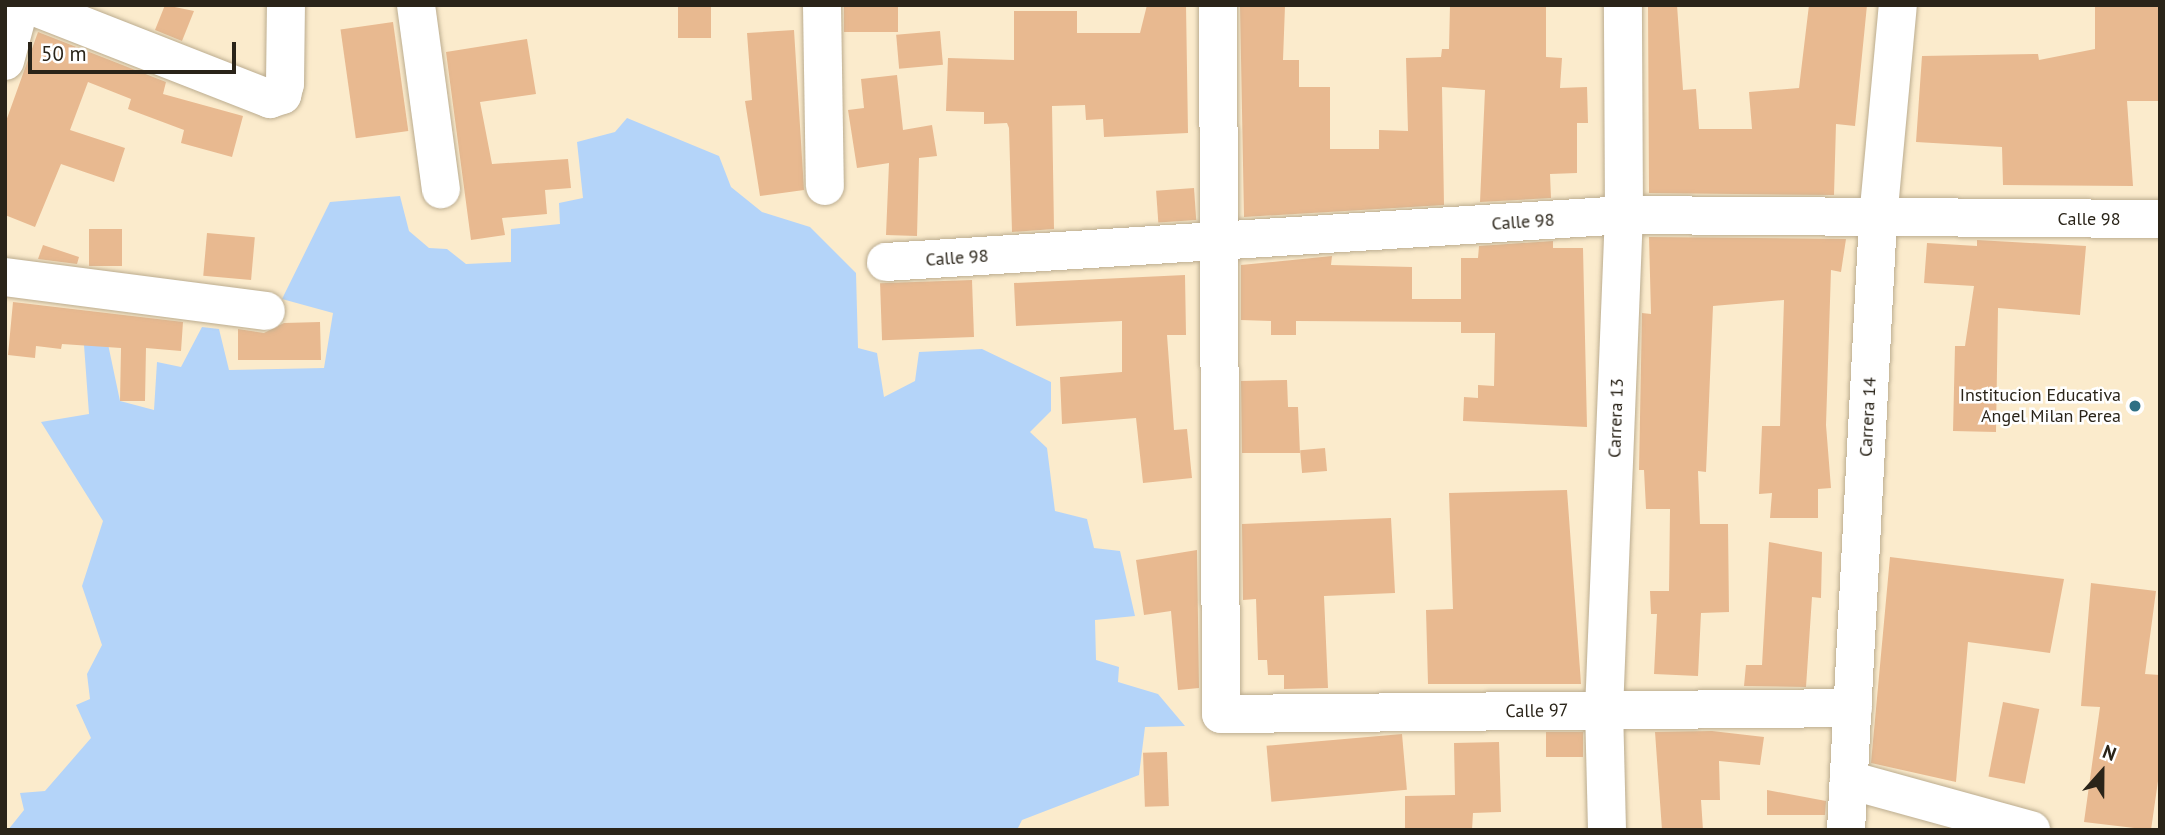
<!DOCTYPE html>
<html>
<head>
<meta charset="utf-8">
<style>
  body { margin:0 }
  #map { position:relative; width:2165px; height:835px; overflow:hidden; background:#fbebcc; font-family:"PT Sans",sans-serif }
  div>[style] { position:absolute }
  .water>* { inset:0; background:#b4d4f9 }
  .building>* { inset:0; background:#e8b990; transform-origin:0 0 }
  .roads { filter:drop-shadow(0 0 2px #bbac8f) drop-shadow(0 0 2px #bbac8f) }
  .minor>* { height:38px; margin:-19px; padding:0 19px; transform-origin:19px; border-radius:19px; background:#fff }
  .dots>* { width:19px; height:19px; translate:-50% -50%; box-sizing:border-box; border:4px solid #fff; border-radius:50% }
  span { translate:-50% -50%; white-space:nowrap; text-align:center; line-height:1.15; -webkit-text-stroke:5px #fff; paint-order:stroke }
  .street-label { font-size:18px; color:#2a2419 }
  .poi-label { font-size:18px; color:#2a2419 }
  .right { translate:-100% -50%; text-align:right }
  .frame { position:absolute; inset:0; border:7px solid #2a2419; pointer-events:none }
  .north { position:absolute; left:2067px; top:737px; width:70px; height:70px; -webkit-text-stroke:5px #fff; paint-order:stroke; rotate:21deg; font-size:19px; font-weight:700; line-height:28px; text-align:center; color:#2a2419 }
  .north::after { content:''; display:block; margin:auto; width:24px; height:32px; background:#2a2419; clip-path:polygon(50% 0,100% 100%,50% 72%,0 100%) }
  .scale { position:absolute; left:28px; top:42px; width:208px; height:32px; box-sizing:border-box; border:4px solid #2a2419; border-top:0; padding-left:9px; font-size:21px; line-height:24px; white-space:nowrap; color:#2a2419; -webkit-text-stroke:5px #fff; paint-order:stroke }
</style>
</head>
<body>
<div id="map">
  <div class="water">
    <i style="clip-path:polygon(627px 118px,719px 156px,731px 187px,762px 212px,810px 227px,856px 273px,858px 348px,877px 353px,884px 397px,915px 381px,919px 352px,982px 349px,1051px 382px,1051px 411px,1030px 432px,1047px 448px,1055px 511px,1087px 519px,1094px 548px,1120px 551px,1135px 616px,1095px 620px,1096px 660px,1119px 667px,1118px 682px,1158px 694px,1185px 726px,1145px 727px,1139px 775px,1022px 820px,1017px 830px,8px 830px,24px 810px,20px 793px,45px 791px,91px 738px,76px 705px,90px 699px,87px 674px,102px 645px,82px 586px,103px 521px,41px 422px,89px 414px,84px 345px,108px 344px,120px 401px,154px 410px,157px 362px,181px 367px,202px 327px,219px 329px,229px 370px,324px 368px,333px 313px,282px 299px,330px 202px,400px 196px,409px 231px,429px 248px,447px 249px,466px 264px,511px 262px,511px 229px,560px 224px,559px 203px,583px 198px,577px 142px,615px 132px)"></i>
  </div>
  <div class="building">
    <i style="clip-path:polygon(165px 5px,194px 11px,182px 41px,155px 30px)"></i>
    <i style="left:678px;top:5px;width:33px;height:33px"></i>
    <i style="left:844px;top:5px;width:54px;height:27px"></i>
    <i style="clip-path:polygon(1147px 5px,1186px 5px,1188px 133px,1104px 137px,1103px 119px,1086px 120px,1085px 105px,1052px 106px,1054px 229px,1012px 232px,1009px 128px,1007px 123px,984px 124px,984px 112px,946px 111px,948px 58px,1014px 60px,1014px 11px,1077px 11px,1077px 33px,1140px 33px)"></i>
    <i style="clip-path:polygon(1240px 5px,1285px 6px,1283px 60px,1299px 60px,1299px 87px,1330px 87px,1330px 149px,1379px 149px,1379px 130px,1408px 131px,1406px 58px,1441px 57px,1442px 49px,1449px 49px,1450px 5px,1546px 5px,1546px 57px,1562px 58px,1560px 88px,1587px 87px,1588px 123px,1577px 123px,1577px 173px,1550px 174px,1551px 198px,1480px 202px,1485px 90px,1442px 87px,1444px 205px,1244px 217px)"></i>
    <i style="clip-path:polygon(1648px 5px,1677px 5px,1683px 90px,1696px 89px,1699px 129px,1752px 129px,1749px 92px,1799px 88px,1809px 5px,1867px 5px,1855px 126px,1836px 124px,1834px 195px,1649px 193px)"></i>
    <i style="clip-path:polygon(2095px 5px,2160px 5px,2160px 101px,2127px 101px,2133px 186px,2003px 185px,2002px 147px,1916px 142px,1922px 56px,2038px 54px,2039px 60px,2095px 49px)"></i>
    <i style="left:393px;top:22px;width:110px;height:53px;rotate:82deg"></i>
    <i style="clip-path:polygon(794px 30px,804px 190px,760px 196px,745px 101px,752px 100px,747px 33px)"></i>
    <i style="left:940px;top:31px;width:34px;height:44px;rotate:85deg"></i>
    <i style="clip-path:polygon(38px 32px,166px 82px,163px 94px,243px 116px,232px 157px,181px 143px,184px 130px,128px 109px,131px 99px,88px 82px,70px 130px,125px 148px,114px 182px,61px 164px,35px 227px,5px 215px,5px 124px)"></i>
    <i style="clip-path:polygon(527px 39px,536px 94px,480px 102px,492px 164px,568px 159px,571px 188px,545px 190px,547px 214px,502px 218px,505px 235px,471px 240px,446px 52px)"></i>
    <i style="clip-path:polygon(897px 75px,903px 130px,932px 125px,937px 156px,919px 158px,917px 236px,886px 235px,889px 163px,857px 168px,848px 110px,864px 108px,861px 79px)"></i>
    <i style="left:1194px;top:188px;width:32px;height:38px;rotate:86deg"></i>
    <i style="left:89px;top:229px;width:33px;height:37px"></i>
    <i style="left:207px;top:233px;width:48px;height:43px;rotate:5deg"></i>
    <i style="clip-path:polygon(1649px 237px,1846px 239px,1841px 272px,1831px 270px,1826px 425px,1831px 488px,1818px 489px,1818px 518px,1770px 518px,1772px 493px,1759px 494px,1762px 426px,1780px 426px,1784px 300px,1713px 306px,1706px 472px,1698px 471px,1700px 524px,1728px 524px,1729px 612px,1701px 613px,1698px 676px,1654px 674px,1657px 614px,1651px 614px,1650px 591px,1669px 591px,1670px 509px,1646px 509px,1644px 470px,1639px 470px,1642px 313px,1651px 314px)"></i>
    <i style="clip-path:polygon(1977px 240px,2086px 246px,2080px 315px,1998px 308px,1996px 432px,1953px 431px,1955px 346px,1965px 346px,1974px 286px,1924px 283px,1927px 243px,1977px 246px)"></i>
    <i style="clip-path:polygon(1553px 241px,1553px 248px,1583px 248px,1587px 427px,1463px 421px,1464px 397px,1478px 398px,1478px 385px,1494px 386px,1495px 333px,1461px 333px,1461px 322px,1296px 321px,1296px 335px,1271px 335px,1271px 321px,1241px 320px,1241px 265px,1332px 256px,1331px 265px,1412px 267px,1412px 299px,1461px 299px,1461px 258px,1478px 258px,1479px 246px)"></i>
    <i style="clip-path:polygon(43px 245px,79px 257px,77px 264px,38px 259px)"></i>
    <i style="clip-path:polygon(1185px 275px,1186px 335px,1167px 335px,1174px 430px,1187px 429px,1192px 478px,1143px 483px,1136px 418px,1062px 424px,1060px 377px,1122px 372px,1122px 321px,1016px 326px,1014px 283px)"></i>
    <i style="left:972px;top:280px;width:57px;height:92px;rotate:88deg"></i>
    <i style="clip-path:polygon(13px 302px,183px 322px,181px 351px,146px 348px,145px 401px,120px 401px,121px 348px,62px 344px,61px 349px,36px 346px,35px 358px,8px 355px)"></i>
    <i style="clip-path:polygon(320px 322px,321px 360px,238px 360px,238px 329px,264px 333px,284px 323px)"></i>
    <i style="clip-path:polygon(1287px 380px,1288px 407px,1298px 407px,1300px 453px,1242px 453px,1241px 381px)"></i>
    <i style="left:1325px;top:448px;width:23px;height:25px;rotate:85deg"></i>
    <i style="clip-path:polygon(1567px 490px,1581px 684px,1428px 684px,1426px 610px,1453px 609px,1449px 493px)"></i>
    <i style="clip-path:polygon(1391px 518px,1395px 593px,1324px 596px,1328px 688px,1284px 689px,1284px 675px,1268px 675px,1267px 660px,1258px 660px,1256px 599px,1243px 600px,1242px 524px)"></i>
    <i style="clip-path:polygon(1769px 542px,1822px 552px,1821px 598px,1812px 597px,1806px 687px,1744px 686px,1746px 665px,1762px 665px)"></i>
    <i style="clip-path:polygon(1197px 550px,1199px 688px,1178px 690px,1171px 611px,1144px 615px,1136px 560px)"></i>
    <i style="clip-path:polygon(1890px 557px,2064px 579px,2050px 653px,1968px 642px,1956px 782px,1871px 763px)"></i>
    <i style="clip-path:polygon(2091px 583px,2156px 591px,2145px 674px,2160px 675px,2160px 767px,2151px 830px,2084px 822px,2100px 707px,2081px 706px)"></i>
    <i style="left:2003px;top:702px;width:37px;height:76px;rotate:11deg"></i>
    <i style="clip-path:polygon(1712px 731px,1764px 737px,1760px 765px,1719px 761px,1720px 800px,1701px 800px,1703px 830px,1662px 830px,1655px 732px)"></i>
    <i style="left:1583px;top:732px;width:25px;height:37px;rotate:90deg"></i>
    <i style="left:1402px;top:734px;width:56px;height:136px;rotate:85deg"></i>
    <i style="clip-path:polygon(1499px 742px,1501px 812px,1473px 813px,1472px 830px,1405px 830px,1405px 796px,1455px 795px,1454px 743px)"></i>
    <i style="left:1167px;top:752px;width:54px;height:24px;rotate:88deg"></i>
    <i style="clip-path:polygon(1767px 790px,1826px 801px,1825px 815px,1767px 815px)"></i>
  </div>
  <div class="roads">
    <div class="minor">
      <i style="left:30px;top:5px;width:258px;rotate:21.4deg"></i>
      <i style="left:270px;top:99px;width:13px;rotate:-18deg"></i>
      <i style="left:282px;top:95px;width:11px;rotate:-75deg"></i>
      <i style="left:285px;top:84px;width:79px;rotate:-89.3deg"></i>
      <i style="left:416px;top:5px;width:186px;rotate:82.3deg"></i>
      <i style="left:822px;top:5px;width:181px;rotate:89.1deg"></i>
      <i style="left:1218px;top:5px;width:709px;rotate:89.76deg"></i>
      <i style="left:1221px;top:714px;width:632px;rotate:-0.54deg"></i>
      <i style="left:5px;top:61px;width:58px;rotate:-75deg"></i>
      <i style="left:886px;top:262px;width:739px;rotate:-3.64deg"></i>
      <i style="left:1624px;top:215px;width:536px;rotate:0.43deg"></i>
      <i style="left:5px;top:277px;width:263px;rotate:7.4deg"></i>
      <i style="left:1849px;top:780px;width:189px;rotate:15.4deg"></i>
      <i style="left:1607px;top:830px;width:119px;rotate:-91.4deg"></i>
      <i style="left:1604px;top:711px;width:496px;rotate:-87.7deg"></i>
      <i style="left:1624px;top:215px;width:210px;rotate:-90.3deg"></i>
      <i style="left:1846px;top:830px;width:612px;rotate:-87deg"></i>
      <i style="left:1878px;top:219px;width:215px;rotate:-84.7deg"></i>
    </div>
  </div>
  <div class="dots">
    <i style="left:2135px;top:406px;background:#2f7083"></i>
  </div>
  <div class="street-label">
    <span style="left:2089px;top:219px">Calle 98</span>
    <span style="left:1523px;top:222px;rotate:-4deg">Calle 98</span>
    <span style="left:957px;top:258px;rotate:-4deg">Calle 98</span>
    <span style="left:1868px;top:417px;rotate:-87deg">Carrera 14</span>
    <span style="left:1616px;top:418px;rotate:-88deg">Carrera 13</span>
    <span style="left:1537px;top:711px;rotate:-1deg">Calle 97</span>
  </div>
  <div class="poi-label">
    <span class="right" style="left:2121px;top:406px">Institucion Educativa<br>Angel Milan Perea</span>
  </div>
  <div class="frame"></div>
  <div class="north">N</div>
  <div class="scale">50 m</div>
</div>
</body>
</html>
